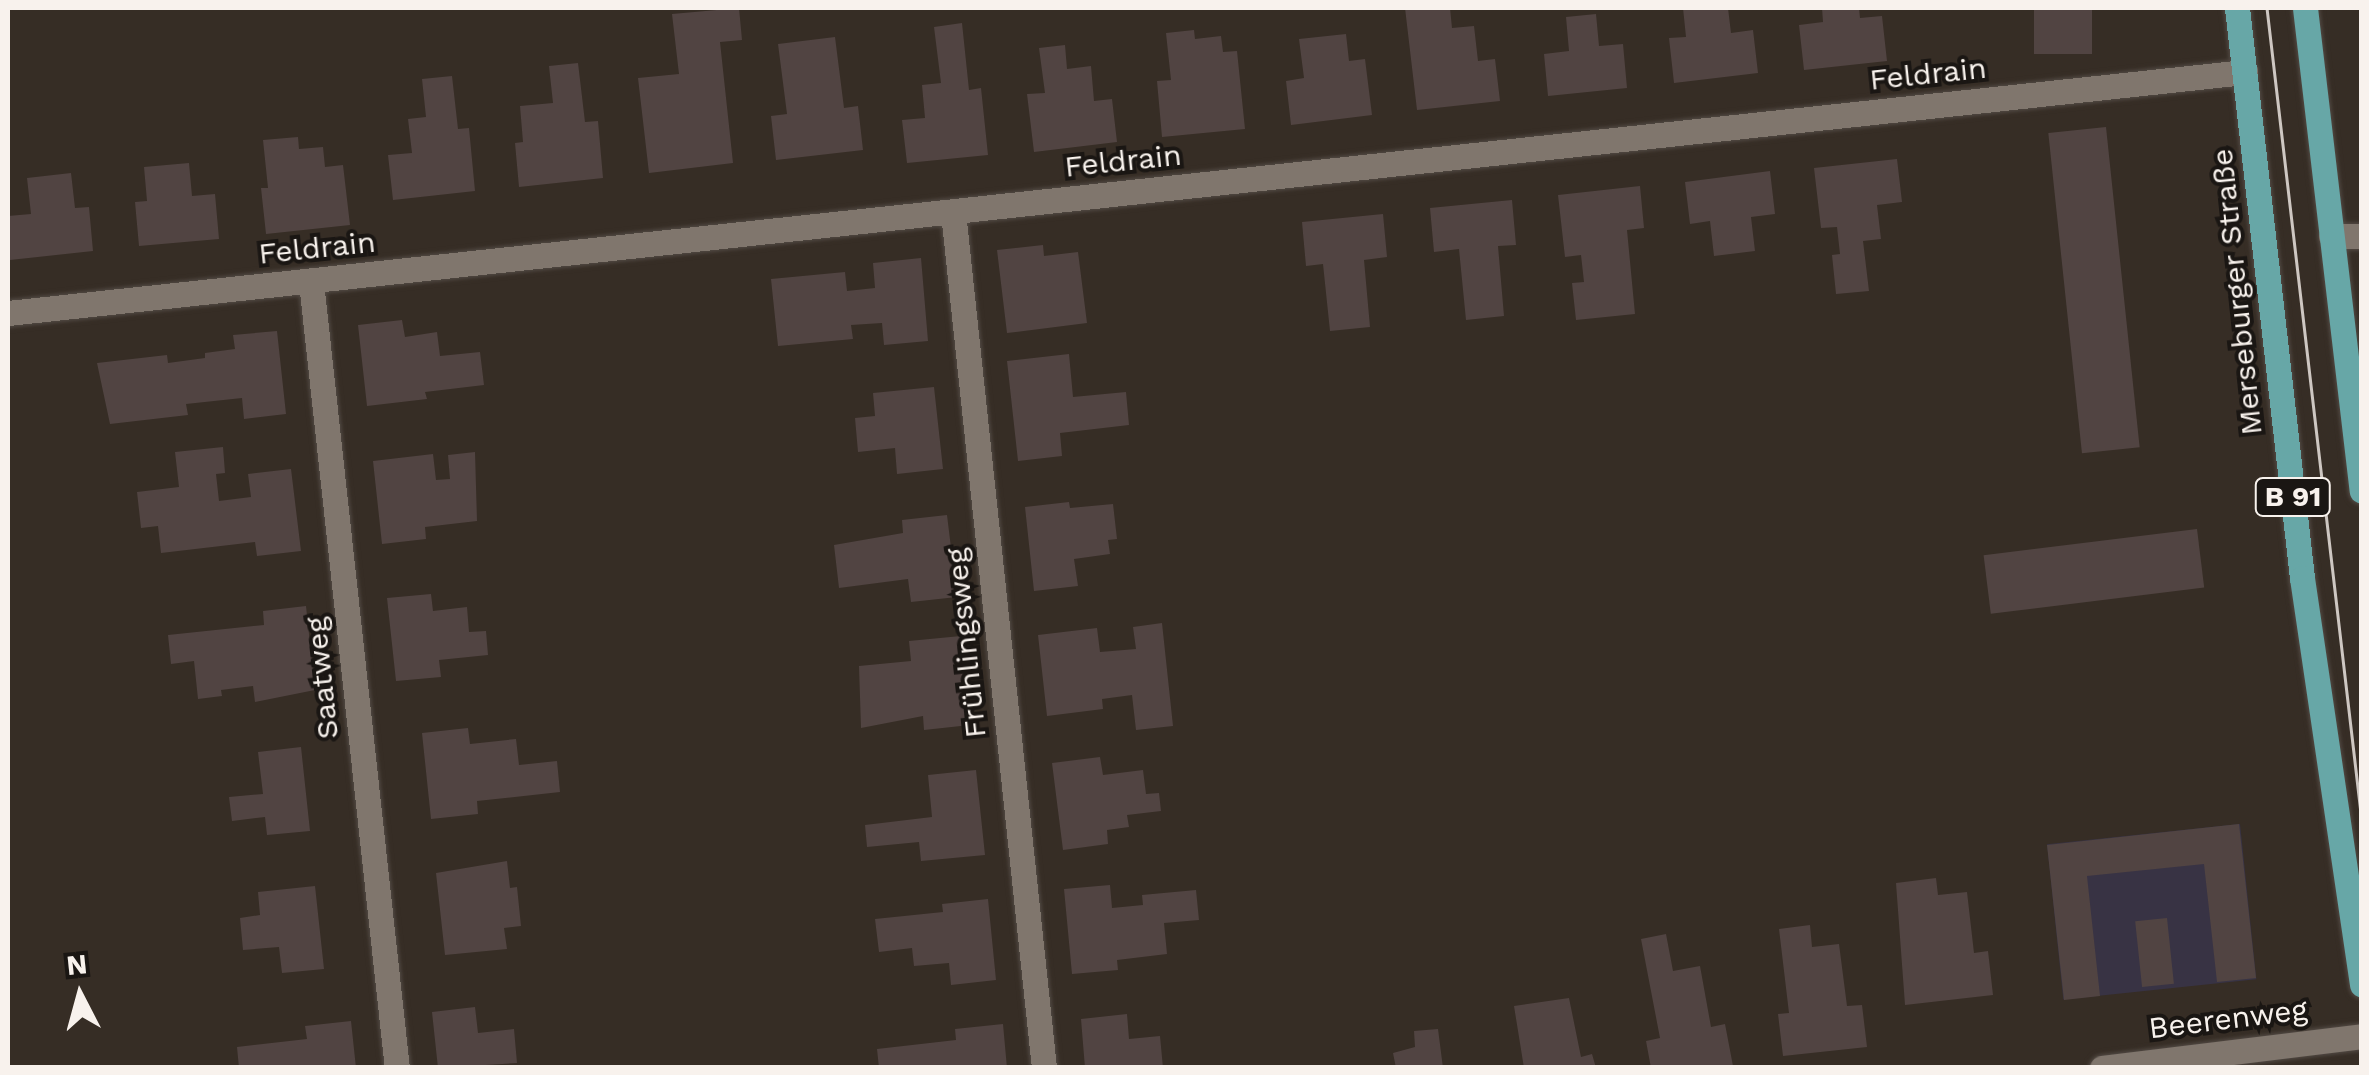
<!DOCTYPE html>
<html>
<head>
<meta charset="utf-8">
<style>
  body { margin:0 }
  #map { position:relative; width:2369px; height:1075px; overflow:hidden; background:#362d25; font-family:"Work Sans",sans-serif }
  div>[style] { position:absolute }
  .industrial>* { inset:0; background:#383344; transform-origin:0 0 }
  .building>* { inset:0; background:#514442; transform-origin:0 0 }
  .roads { filter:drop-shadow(0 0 2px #524a44) drop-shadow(0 0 2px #524a44) }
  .minor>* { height:25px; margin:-12.5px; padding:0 12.5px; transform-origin:12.5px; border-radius:12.5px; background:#80766d }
  .primary>* { height:25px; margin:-12.5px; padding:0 12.5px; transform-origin:12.5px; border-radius:12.5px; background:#67a7a7 }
  .tram>* { height:2.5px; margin:-1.25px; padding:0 1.25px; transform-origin:1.25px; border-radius:1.25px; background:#cec7c2 }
  span { translate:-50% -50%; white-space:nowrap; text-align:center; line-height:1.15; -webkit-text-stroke:8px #1a1613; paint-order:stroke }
  .shield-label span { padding:2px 8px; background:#1a1613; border:2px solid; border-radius:8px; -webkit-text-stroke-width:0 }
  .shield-label { font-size:28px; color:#f8f2ed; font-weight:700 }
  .street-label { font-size:30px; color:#f8f2ed }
  .frame { position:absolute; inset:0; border:10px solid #f8f2ed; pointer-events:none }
  .north { position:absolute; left:30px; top:945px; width:100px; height:100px; -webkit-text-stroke:8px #1a1613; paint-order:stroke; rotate:354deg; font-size:28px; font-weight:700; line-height:40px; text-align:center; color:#f8f2ed }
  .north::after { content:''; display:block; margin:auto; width:35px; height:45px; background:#f8f2ed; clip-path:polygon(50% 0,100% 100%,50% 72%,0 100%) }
</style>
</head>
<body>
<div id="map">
  <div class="industrial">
    <i style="left:2240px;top:824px;width:156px;height:194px;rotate:84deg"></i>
  </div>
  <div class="building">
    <i style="clip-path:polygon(739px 8px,742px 40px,720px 42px,733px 163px,649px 173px,638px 78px,679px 74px,672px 14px)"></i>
    <i style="clip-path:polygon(1405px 8px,1450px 8px,1452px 28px,1474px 26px,1478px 61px,1495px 59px,1500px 101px,1417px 110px)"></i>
    <i style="clip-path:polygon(1683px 8px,1728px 8px,1731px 33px,1753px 30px,1758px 73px,1674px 83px,1669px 38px,1686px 37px)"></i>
    <i style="clip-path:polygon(1822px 8px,1859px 8px,1860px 18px,1882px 16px,1887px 61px,1804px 70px,1799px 25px,1823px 22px)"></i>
    <i style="left:2034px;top:8px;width:58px;height:46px"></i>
    <i style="clip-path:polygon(1596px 14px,1599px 46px,1623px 44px,1627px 88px,1548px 96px,1544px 54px,1569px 51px,1566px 17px)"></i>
    <i style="clip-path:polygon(962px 23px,969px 90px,981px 88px,988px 155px,907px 163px,902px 120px,925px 118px,922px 85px,941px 83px,934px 27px)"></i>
    <i style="clip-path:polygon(1194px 30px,1195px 39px,1221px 36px,1223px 52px,1237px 51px,1245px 129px,1162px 137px,1157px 81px,1171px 80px,1166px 33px)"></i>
    <i style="clip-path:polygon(1346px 34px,1349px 61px,1365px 59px,1372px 115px,1291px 125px,1286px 81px,1304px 78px,1299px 39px)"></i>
    <i style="clip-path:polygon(835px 37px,844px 108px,858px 106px,863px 150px,776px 160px,771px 116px,787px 114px,778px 44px)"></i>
    <i style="clip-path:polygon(1065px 45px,1067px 69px,1091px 66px,1094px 101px,1112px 99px,1117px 142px,1034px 152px,1027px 94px,1045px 93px,1039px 48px)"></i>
    <i style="clip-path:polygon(578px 63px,585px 122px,598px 121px,603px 178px,519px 187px,515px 143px,523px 142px,520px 106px,553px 103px,549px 66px)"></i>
    <i style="clip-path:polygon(452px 76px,458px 129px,469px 128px,475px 191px,393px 200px,388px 155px,412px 153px,408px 119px,426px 117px,422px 79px)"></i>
    <i style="left:2106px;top:127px;width:322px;height:58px;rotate:84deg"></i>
    <i style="clip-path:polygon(298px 137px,299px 149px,323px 147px,325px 167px,343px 165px,350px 225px,266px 234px,261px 188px,268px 188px,263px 140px)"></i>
    <i style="clip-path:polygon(1897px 159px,1902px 202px,1877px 205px,1881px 239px,1863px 241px,1869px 291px,1836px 294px,1832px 255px,1840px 254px,1837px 227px,1821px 228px,1814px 168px)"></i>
    <i style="clip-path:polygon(189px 163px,192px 196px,215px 194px,219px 239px,139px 246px,135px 202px,147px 201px,144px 167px)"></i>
    <i style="clip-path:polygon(1770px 171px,1775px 214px,1751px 217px,1755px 251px,1714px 256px,1710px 221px,1690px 224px,1685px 182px)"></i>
    <i style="clip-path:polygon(71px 173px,75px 208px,89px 207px,93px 251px,10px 260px,8px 216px,31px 214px,27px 178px)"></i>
    <i style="clip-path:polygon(1640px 186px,1644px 228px,1627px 230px,1635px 314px,1576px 320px,1572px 283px,1584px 282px,1581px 255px,1565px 257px,1558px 195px)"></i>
    <i style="clip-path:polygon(1512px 200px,1516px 245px,1498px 246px,1504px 316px,1466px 320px,1459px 249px,1434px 252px,1430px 208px)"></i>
    <i style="clip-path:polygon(1383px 214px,1387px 257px,1364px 260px,1370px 327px,1330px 331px,1323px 264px,1306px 266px,1302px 222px)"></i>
    <i style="clip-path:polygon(1043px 245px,1044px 256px,1078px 252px,1087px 323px,1007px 333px,997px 250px)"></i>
    <i style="clip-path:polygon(921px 258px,928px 341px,884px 345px,882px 323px,851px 325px,853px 339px,778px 346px,771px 279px,845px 272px,847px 291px,875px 288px,873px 263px)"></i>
    <i style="clip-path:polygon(402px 320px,405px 337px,437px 332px,440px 356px,480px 352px,484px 385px,425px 392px,427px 399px,367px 406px,358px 325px)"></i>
    <i style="clip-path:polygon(277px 331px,286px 414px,244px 419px,242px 398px,186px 404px,188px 415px,110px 424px,97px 363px,167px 355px,168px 363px,205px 358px,205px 353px,235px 349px,233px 335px)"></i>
    <i style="clip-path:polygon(1069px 354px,1073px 397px,1126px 392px,1129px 425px,1060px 433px,1062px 456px,1018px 461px,1007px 361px)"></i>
    <i style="clip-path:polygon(934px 387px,943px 469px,897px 474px,895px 448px,858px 452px,855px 418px,875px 416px,873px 393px)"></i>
    <i style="clip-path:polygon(223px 447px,225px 473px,216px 474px,219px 501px,251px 497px,248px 474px,291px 469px,301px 551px,257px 556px,255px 542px,161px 553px,158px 526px,141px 528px,137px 492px,179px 487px,175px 452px)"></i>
    <i style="clip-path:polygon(475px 452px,477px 521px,425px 527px,426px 539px,382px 544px,373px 461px,433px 454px,436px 480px,450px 479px,448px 455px)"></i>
    <i style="clip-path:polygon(1069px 502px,1070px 508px,1113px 504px,1117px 539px,1108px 540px,1110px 554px,1074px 559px,1078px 586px,1034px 591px,1025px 507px)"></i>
    <i style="clip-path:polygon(947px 515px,957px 597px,911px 602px,908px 579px,839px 588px,834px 545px,903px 533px,902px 520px)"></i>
    <i style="left:2197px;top:529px;width:59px;height:215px;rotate:83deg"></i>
    <i style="clip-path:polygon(431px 594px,433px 611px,467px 607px,469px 632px,486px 631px,488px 655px,439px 660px,441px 677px,396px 681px,387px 598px)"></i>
    <i style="clip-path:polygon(306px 606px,315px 690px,255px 702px,253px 686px,221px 690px,222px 696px,198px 699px,194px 661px,171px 664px,168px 635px,264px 625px,263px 611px)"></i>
    <i style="clip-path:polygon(1162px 623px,1173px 726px,1136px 730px,1132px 695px,1102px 699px,1103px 709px,1047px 716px,1038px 635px,1097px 628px,1100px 652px,1136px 649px,1133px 627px)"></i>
    <i style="clip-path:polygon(961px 636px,970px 725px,924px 730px,923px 716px,861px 728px,859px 666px,911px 661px,909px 641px)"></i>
    <i style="clip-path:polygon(468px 728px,470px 744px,516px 739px,519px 765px,557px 761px,560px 792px,477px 801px,478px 814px,431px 819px,422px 733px)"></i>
    <i style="clip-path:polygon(301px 747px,310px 831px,267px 835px,265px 817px,232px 821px,229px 797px,263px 794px,258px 752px)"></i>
    <i style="clip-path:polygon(1100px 757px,1103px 775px,1143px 770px,1146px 794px,1159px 793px,1161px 811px,1127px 815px,1129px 827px,1107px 830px,1108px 844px,1063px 850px,1052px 763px)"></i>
    <i style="clip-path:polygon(976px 770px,985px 855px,921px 861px,919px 842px,867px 847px,865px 825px,932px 817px,928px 775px)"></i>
    <i style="clip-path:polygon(2239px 824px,2256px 978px,2217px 982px,2204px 864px,2087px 876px,2100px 996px,2064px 1000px,2047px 845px)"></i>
    <i style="clip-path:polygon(507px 861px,510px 888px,517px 887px,521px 926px,504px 928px,507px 949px,445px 955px,436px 873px)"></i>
    <i style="clip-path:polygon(1936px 878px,1938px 895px,1967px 892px,1974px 953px,1988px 951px,1993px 995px,1905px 1005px,1896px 883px)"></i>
    <i style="clip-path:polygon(1110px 885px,1112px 908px,1143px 905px,1142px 895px,1196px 890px,1199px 920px,1164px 923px,1167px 954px,1117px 960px,1118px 970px,1072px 974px,1064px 889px)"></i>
    <i style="clip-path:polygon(315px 886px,324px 969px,282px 973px,279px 947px,243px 950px,240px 918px,260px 915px,258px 892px)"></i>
    <i style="clip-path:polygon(988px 899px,996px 980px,951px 985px,949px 963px,914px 966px,912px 948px,879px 952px,875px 919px,943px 912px,942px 904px)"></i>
    <i style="left:2167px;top:918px;width:66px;height:32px;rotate:84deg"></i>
    <i style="clip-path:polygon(1810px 925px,1812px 947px,1839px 944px,1847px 1006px,1862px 1005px,1867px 1047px,1783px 1056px,1778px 1014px,1789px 1013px,1779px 929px)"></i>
    <i style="clip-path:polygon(1666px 934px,1673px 971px,1700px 966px,1711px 1027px,1725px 1024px,1733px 1066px,1651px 1068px,1646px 1041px,1660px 1038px,1641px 939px)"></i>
    <i style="clip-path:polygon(1569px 998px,1581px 1057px,1592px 1054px,1596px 1068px,1524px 1068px,1514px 1006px)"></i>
    <i style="clip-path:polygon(475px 1007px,478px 1033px,514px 1029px,517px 1063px,438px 1068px,432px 1012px)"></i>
    <i style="clip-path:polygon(1127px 1014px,1129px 1039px,1160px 1036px,1163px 1068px,1085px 1068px,1081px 1019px)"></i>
    <i style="clip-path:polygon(351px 1021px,356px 1068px,239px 1068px,237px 1047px,307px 1039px,305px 1026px)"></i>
    <i style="clip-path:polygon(1003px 1024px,1007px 1068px,879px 1068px,877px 1049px,956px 1040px,955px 1029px)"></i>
    <i style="clip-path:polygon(1438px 1029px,1443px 1068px,1396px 1068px,1393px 1053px,1415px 1047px,1414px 1031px)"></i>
  </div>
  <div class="roads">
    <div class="minor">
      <i style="left:953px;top:212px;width:861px;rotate:83.93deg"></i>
      <i style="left:2331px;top:236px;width:31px"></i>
      <i style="left:311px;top:282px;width:791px;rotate:83.76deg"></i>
      <i style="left:8px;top:313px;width:2250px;rotate:-6.15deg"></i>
      <i style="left:2102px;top:1068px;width:262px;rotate:-7deg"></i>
    </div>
    <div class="primary">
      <i style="left:2237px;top:8px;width:574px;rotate:83.49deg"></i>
      <i style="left:2302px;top:578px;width:411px;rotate:81.6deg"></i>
      <i style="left:2305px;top:8px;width:486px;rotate:83.3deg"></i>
    </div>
  </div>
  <div class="tram">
    <i style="left:2267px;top:8px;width:819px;rotate:83.34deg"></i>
  </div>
  <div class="shield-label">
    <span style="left:2293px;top:497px">B 91</span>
  </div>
  <div class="street-label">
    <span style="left:1928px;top:74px;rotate:-6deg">Feldrain</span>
    <span style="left:1123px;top:161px;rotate:-6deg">Feldrain</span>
    <span style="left:317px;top:248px;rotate:-6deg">Feldrain</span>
    <span style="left:2237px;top:292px;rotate:-96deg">Merseburger Straße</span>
    <span style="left:966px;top:643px;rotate:-96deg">Frühlingsweg</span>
    <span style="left:322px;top:678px;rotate:-96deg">Saatweg</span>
    <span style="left:2228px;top:1019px;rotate:-7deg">Beerenweg</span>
  </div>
  <div class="frame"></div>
  <div class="north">N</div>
</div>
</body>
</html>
